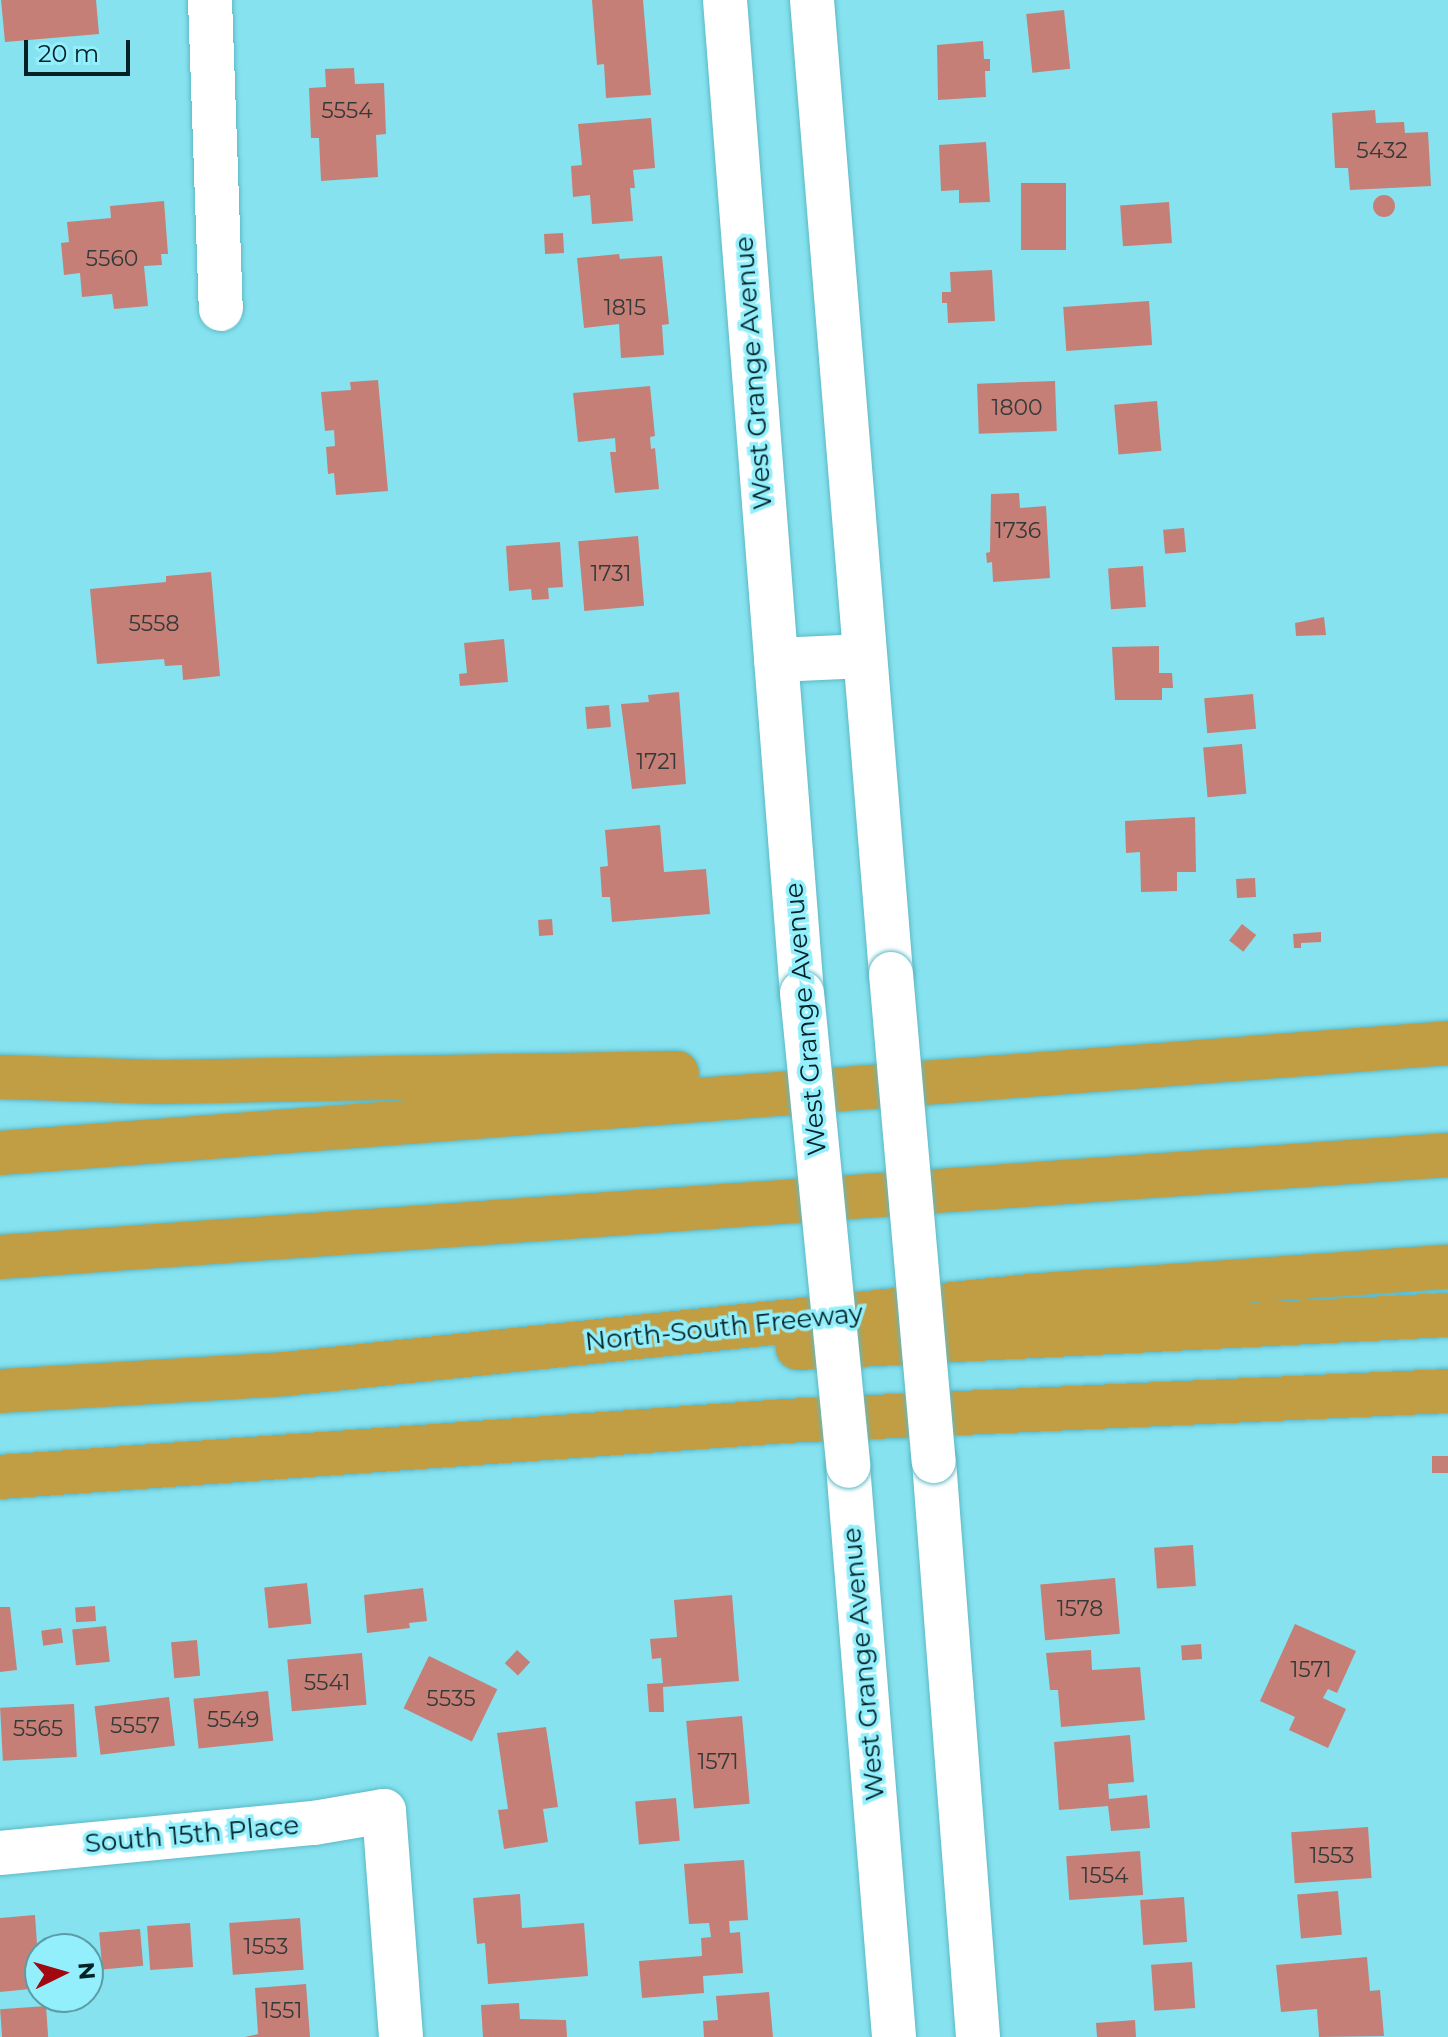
<!DOCTYPE html>
<html>
<head>
<meta charset="utf-8">
<style>
  body { margin:0 }
  #map { position:relative; width:1448px; height:2037px; overflow:hidden; background:#86e2ef; font-family:Montserrat,sans-serif }
  div>[style] { position:absolute }
  .building>* { inset:0; background:#c67f76; transform-origin:0 0 }
  .round { border-radius:50% }
  .roads { filter:drop-shadow(0 0 2px #5db9c6) drop-shadow(0 0 2px #5db9c6) }
  .minor>* { height:44px; margin:-22px; padding:0 22px; transform-origin:22px; border-radius:22px; background:#fff }
  .highway>* { height:44px; margin:-22px; padding:0 22px; transform-origin:22px; border-radius:22px; background:#c19e44 }
  .bridges { filter:drop-shadow(0 0 2px #5db9c6) drop-shadow(0 0 2px #5db9c6) }
  .minor-bridge>* { height:44px; margin:-22px; padding:0 22px; transform-origin:22px; border-radius:22px; background:#fff }
  span { translate:-50% -50%; white-space:nowrap; text-align:center; line-height:1.15; -webkit-text-stroke:7px #93effc; paint-order:stroke }
  .number-label { font-size:22px; color:#34393a }
  .number-label span { -webkit-text-stroke-width:0 }
  .street-label { font-size:26px; color:#042226 }
  .north { position:absolute; left:24px; top:1933px; width:80px; height:80px; box-sizing:border-box; background:#93effc; border:2px solid #5a9da6; border-radius:50%; rotate:85deg; font-size:22px; font-weight:700; line-height:32px; text-align:center; color:#042226 }
  .north::after { content:''; display:block; margin:auto; width:28px; height:36px; background:#a2080f; clip-path:polygon(50% 0,100% 100%,50% 72%,0 100%) }
  .scale { position:absolute; left:24px; top:40px; width:106px; height:36px; box-sizing:border-box; border:4px solid #042226; border-top:0; padding-left:10px; font-size:24px; line-height:28px; white-space:nowrap; color:#042226; -webkit-text-stroke:6px #93effc; paint-order:stroke }
</style>
</head>
<body>
<div id="map">
  <div class="building">
    <i style="clip-path:polygon(1px 0,96px 0,99px 34px,5px 42px)"></i>
    <i style="clip-path:polygon(592px 0,643px 0,651px 95px,606px 98px,604px 64px,597px 65px)"></i>
    <i style="left:1064px;top:10px;width:59px;height:38px;rotate:84deg"></i>
    <i style="clip-path:polygon(983px 41px,984px 59px,990px 59px,990px 71px,985px 71px,986px 97px,938px 100px,937px 45px)"></i>
    <i style="clip-path:polygon(354px 68px,355px 84px,384px 83px,386px 134px,376px 135px,378px 177px,321px 181px,319px 138px,311px 138px,309px 88px,326px 87px,325px 69px)"></i>
    <i style="clip-path:polygon(1375px 110px,1376px 123px,1404px 122px,1405px 133px,1428px 132px,1431px 186px,1350px 190px,1348px 168px,1335px 168px,1332px 113px)"></i>
    <i style="clip-path:polygon(651px 118px,655px 168px,633px 170px,635px 188px,630px 188px,633px 221px,592px 224px,590px 195px,573px 197px,571px 166px,582px 165px,578px 124px)"></i>
    <i style="clip-path:polygon(986px 142px,990px 202px,959px 203px,959px 190px,941px 191px,939px 145px)"></i>
    <i style="left:1021px;top:183px;width:45px;height:67px"></i>
    <i class="round" style="left:1373px;top:195px;width:22px;height:22px"></i>
    <i style="clip-path:polygon(164px 201px,168px 254px,161px 254px,162px 265px,144px 266px,148px 306px,114px 309px,112px 294px,82px 297px,80px 273px,64px 275px,61px 243px,69px 242px,67px 222px,111px 218px,110px 206px)"></i>
    <i style="left:1169px;top:202px;width:41px;height:49px;rotate:86deg"></i>
    <i style="left:563px;top:233px;width:20px;height:19px;rotate:87deg"></i>
    <i style="clip-path:polygon(619px 254px,620px 259px,662px 256px,669px 324px,662px 325px,664px 355px,621px 358px,619px 324px,584px 328px,577px 258px)"></i>
    <i style="clip-path:polygon(992px 270px,995px 321px,948px 323px,947px 303px,942px 303px,942px 292px,951px 292px,950px 272px)"></i>
    <i style="left:1149px;top:301px;width:44px;height:86px;rotate:86deg"></i>
    <i style="clip-path:polygon(378px 380px,388px 491px,336px 495px,334px 473px,328px 474px,326px 447px,335px 446px,334px 430px,325px 431px,321px 392px,351px 390px,350px 382px)"></i>
    <i style="left:1055px;top:381px;width:50px;height:78px;rotate:88deg"></i>
    <i style="clip-path:polygon(650px 386px,655px 436px,650px 437px,651px 449px,655px 448px,659px 489px,615px 493px,610px 452px,616px 452px,615px 438px,578px 442px,573px 393px)"></i>
    <i style="left:1157px;top:401px;width:50px;height:43px;rotate:85deg"></i>
    <i style="clip-path:polygon(1019px 493px,1020px 508px,1046px 506px,1050px 578px,993px 582px,992px 562px,987px 563px,986px 553px,990px 552px,991px 494px)"></i>
    <i style="left:1184px;top:528px;width:24px;height:21px;rotate:85deg"></i>
    <i style="left:638px;top:536px;width:70px;height:60px;rotate:85deg"></i>
    <i style="clip-path:polygon(560px 542px,563px 587px,548px 588px,549px 599px,532px 600px,531px 589px,509px 591px,506px 546px)"></i>
    <i style="left:1143px;top:566px;width:41px;height:35px;rotate:86deg"></i>
    <i style="clip-path:polygon(211px 572px,220px 676px,183px 680px,182px 665px,165px 666px,164px 659px,97px 664px,90px 589px,166px 582px,166px 576px)"></i>
    <i style="clip-path:polygon(1324px 617px,1326px 635px,1296px 636px,1295px 623px)"></i>
    <i style="clip-path:polygon(504px 639px,508px 682px,460px 686px,459px 674px,467px 673px,464px 643px)"></i>
    <i style="clip-path:polygon(1159px 646px,1159px 673px,1172px 673px,1173px 688px,1162px 688px,1162px 700px,1115px 700px,1112px 647px)"></i>
    <i style="clip-path:polygon(679px 692px,686px 784px,632px 789px,621px 704px,649px 702px,648px 695px)"></i>
    <i style="left:1253px;top:694px;width:35px;height:49px;rotate:85deg"></i>
    <i style="left:609px;top:705px;width:22px;height:24px;rotate:85deg"></i>
    <i style="left:1242px;top:744px;width:50px;height:39px;rotate:85deg"></i>
    <i style="clip-path:polygon(1195px 817px,1196px 872px,1177px 872px,1177px 891px,1141px 892px,1140px 852px,1126px 853px,1125px 821px)"></i>
    <i style="clip-path:polygon(660px 825px,664px 872px,706px 869px,710px 914px,612px 922px,610px 897px,602px 897px,600px 867px,608px 866px,605px 830px)"></i>
    <i style="left:1255px;top:878px;width:19px;height:19px;rotate:87deg"></i>
    <i style="left:552px;top:919px;width:16px;height:14px;rotate:86deg"></i>
    <i style="left:1242px;top:924px;width:18px;height:21px;rotate:38deg"></i>
    <i style="clip-path:polygon(1321px 932px,1321px 942px,1301px 943px,1301px 948px,1294px 948px,1293px 934px)"></i>
    <i style="left:1448px;top:1456px;width:17px;height:16px;rotate:90deg"></i>
    <i style="left:1193px;top:1545px;width:41px;height:39px;rotate:86deg"></i>
    <i style="left:1115px;top:1578px;width:56px;height:75px;rotate:85deg"></i>
    <i style="left:307px;top:1583px;width:41px;height:43px;rotate:84deg"></i>
    <i style="clip-path:polygon(423px 1588px,427px 1621px,409px 1623px,410px 1628px,367px 1633px,364px 1595px)"></i>
    <i style="clip-path:polygon(732px 1595px,739px 1681px,663px 1687px,664px 1712px,649px 1712px,647px 1684px,663px 1683px,661px 1658px,652px 1659px,650px 1639px,677px 1637px,674px 1600px)"></i>
    <i style="left:95px;top:1606px;width:15px;height:20px;rotate:86deg"></i>
    <i style="clip-path:polygon(0 1607px,10px 1607px,17px 1670px,0 1672px)"></i>
    <i style="clip-path:polygon(1295px 1624px,1356px 1651px,1337px 1693px,1328px 1689px,1323px 1698px,1346px 1709px,1328px 1748px,1289px 1730px,1295px 1717px,1260px 1701px)"></i>
    <i style="left:106px;top:1626px;width:36px;height:34px;rotate:84deg"></i>
    <i style="left:61px;top:1628px;width:15px;height:20px;rotate:82deg"></i>
    <i style="left:197px;top:1640px;width:36px;height:26px;rotate:85deg"></i>
    <i style="left:1201px;top:1644px;width:15px;height:20px;rotate:86deg"></i>
    <i style="left:517px;top:1650px;width:18px;height:18px;rotate:43deg"></i>
    <i style="clip-path:polygon(1091px 1650px,1092px 1670px,1140px 1667px,1145px 1720px,1061px 1727px,1058px 1690px,1050px 1690px,1046px 1653px)"></i>
    <i style="left:362px;top:1653px;width:52px;height:75px;rotate:85deg"></i>
    <i style="left:429px;top:1656px;width:76px;height:58px;rotate:26deg"></i>
    <i style="left:268px;top:1691px;width:50px;height:75px;rotate:84deg"></i>
    <i style="left:169px;top:1697px;width:49px;height:75px;rotate:83deg"></i>
    <i style="left:74px;top:1704px;width:53px;height:74px;rotate:87deg"></i>
    <i style="left:742px;top:1716px;width:88px;height:56px;rotate:85deg"></i>
    <i style="clip-path:polygon(546px 1727px,558px 1807px,543px 1809px,548px 1842px,504px 1849px,498px 1810px,508px 1809px,497px 1733px)"></i>
    <i style="clip-path:polygon(1130px 1735px,1134px 1782px,1108px 1784px,1109px 1799px,1147px 1795px,1150px 1828px,1111px 1831px,1108px 1806px,1059px 1810px,1054px 1742px)"></i>
    <i style="left:676px;top:1798px;width:43px;height:41px;rotate:85deg"></i>
    <i style="left:1368px;top:1827px;width:51px;height:77px;rotate:86deg"></i>
    <i style="left:1140px;top:1851px;width:44px;height:74px;rotate:86deg"></i>
    <i style="clip-path:polygon(744px 1860px,748px 1920px,729px 1921px,730px 1933px,740px 1932px,743px 1973px,703px 1976px,704px 1993px,642px 1998px,639px 1961px,702px 1956px,701px 1938px,711px 1937px,709px 1923px,689px 1924px,684px 1864px)"></i>
    <i style="left:1338px;top:1891px;width:44px;height:41px;rotate:85deg"></i>
    <i style="clip-path:polygon(520px 1894px,522px 1928px,584px 1923px,588px 1976px,488px 1984px,485px 1943px,477px 1944px,473px 1898px)"></i>
    <i style="left:1184px;top:1897px;width:45px;height:44px;rotate:86deg"></i>
    <i style="clip-path:polygon(35px 1915px,40px 1988px,0 1992px,0 1918px)"></i>
    <i style="left:300px;top:1918px;width:52px;height:71px;rotate:86deg"></i>
    <i style="left:190px;top:1923px;width:44px;height:43px;rotate:86deg"></i>
    <i style="left:140px;top:1929px;width:37px;height:41px;rotate:85deg"></i>
    <i style="clip-path:polygon(1367px 1957px,1370px 1991px,1380px 1990px,1384px 2036px,1319px 2037px,1317px 2009px,1281px 2012px,1276px 1965px)"></i>
    <i style="left:1192px;top:1962px;width:46px;height:41px;rotate:86deg"></i>
    <i style="clip-path:polygon(306px 1984px,310px 2037px,245px 2037px,258px 2034px,255px 1988px)"></i>
    <i style="clip-path:polygon(769px 1992px,773px 2037px,704px 2037px,703px 2021px,718px 2020px,716px 1996px)"></i>
    <i style="clip-path:polygon(519px 2003px,520px 2019px,566px 2020px,567px 2037px,483px 2037px,481px 2005px)"></i>
    <i style="left:46px;top:2006px;width:31px;height:46px;rotate:86deg"></i>
    <i style="clip-path:polygon(1135px 2020px,1136px 2037px,1097px 2037px,1096px 2023px)"></i>
  </div>
  <div class="roads">
    <div class="minor">
      <i style="left:210px;top:0;width:309px;rotate:88deg"></i>
      <i style="left:725px;top:0;width:996px;rotate:85.57deg"></i>
      <i style="left:812px;top:0;width:977px;rotate:85.36deg"></i>
      <i style="left:776px;top:660px;width:89px;rotate:-2.6deg"></i>
      <i style="left:934px;top:1461px;width:578px;rotate:85.63deg"></i>
      <i style="left:848px;top:1466px;width:573px;rotate:85.39deg"></i>
      <i style="left:0;top:1853px;width:315px;rotate:-5.5deg"></i>
      <i style="left:314px;top:1823px;width:71px;rotate:-9.7deg"></i>
      <i style="left:384px;top:1811px;width:227px;rotate:85.7deg"></i>
    </div>
    <div class="highway">
      <i style="left:0;top:1077px;width:160px;rotate:1.8deg"></i>
      <i style="left:160px;top:1082px;width:517px;rotate:-1deg"></i>
      <i style="left:0;top:1153px;width:1452px;rotate:-4.34deg"></i>
      <i style="left:0;top:1257px;width:1452px;rotate:-4.03deg"></i>
      <i style="left:798px;top:1348px;width:651px;rotate:-2.91deg"></i>
      <i style="left:0;top:1391px;width:286px;rotate:-3.4deg"></i>
      <i style="left:285px;top:1374px;width:748px;rotate:-5.98deg"></i>
      <i style="left:1029px;top:1296px;width:420px;rotate:-4deg"></i>
      <i style="left:0;top:1477px;width:787px;rotate:-4.08deg"></i>
      <i style="left:785px;top:1421px;width:664px;rotate:-2.59deg"></i>
    </div>
  </div>
  <div class="bridges">
    <div class="minor-bridge">
      <i style="left:891px;top:974px;width:489px;rotate:85deg"></i>
      <i style="left:802px;top:993px;width:475px;rotate:84.4deg"></i>
    </div>
  </div>
  <div class="number-label">
    <span style="left:347px;top:111px">5554</span>
    <span style="left:1382px;top:151px">5432</span>
    <span style="left:112px;top:259px">5560</span>
    <span style="left:625px;top:308px">1815</span>
    <span style="left:1017px;top:408px">1800</span>
    <span style="left:1018px;top:531px">1736</span>
    <span style="left:611px;top:574px">1731</span>
    <span style="left:154px;top:624px">5558</span>
    <span style="left:657px;top:762px">1721</span>
    <span style="left:1080px;top:1609px">1578</span>
    <span style="left:1311px;top:1670px">1571</span>
    <span style="left:327px;top:1683px">5541</span>
    <span style="left:451px;top:1699px">5535</span>
    <span style="left:233px;top:1720px">5549</span>
    <span style="left:135px;top:1726px">5557</span>
    <span style="left:38px;top:1729px">5565</span>
    <span style="left:718px;top:1762px">1571</span>
    <span style="left:1332px;top:1856px">1553</span>
    <span style="left:1105px;top:1876px">1554</span>
    <span style="left:266px;top:1947px">1553</span>
    <span style="left:282px;top:2011px">1551</span>
  </div>
  <div class="street-label">
    <span style="left:754px;top:373px;rotate:-94deg">West Grange Avenue</span>
    <span style="left:806px;top:1019px;rotate:-95deg">West Grange Avenue</span>
    <span style="left:724px;top:1328px;rotate:-6deg">North-South Freeway</span>
    <span style="left:864px;top:1664px;rotate:-95deg">West Grange Avenue</span>
    <span style="left:192px;top:1835px;rotate:-5deg">South 15th Place</span>
  </div>
  <div class="north">N</div>
  <div class="scale">20 m</div>
</div>
</body>
</html>
